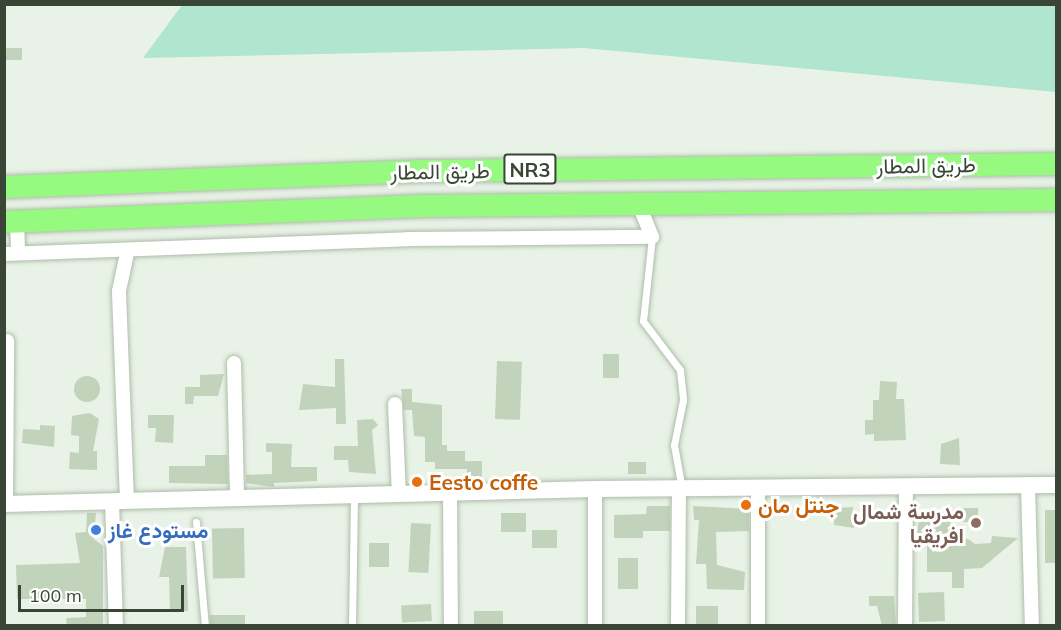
<!DOCTYPE html>
<html>
<head>
<meta charset="utf-8">
<style>
  body { margin:0 }
  #map { position:relative; width:1061px; height:630px; overflow:hidden; background:#e8f2e6; font-family:Mulish,Vazirmatn,sans-serif }
  div>[style] { position:absolute }
  .green>* { inset:0; background:#b0e5cf }
  .building>* { inset:0; background:#c2d3bc; transform-origin:0 0 }
  .round { border-radius:50% }
  .roads { filter:drop-shadow(0 0 2px #adbda9) drop-shadow(0 0 2px #adbda9) }
  .service>* { height:7px; margin:-3.5px; padding:0 3.5px; transform-origin:3.5px; border-radius:3.5px; background:#fff }
  .minor>* { height:14px; margin:-7px; padding:0 7px; transform-origin:7px; border-radius:7px; background:#fff }
  .tertiary>* { height:16px; margin:-8px; padding:0 8px; transform-origin:8px; border-radius:8px; background:#fff }
  .trunk>* { height:22px; margin:-11px; padding:0 11px; transform-origin:11px; border-radius:11px; background:#96f980 }
  .dots>* { width:16px; height:16px; translate:-50% -50%; box-sizing:border-box; border:3px solid #fff; border-radius:50% }
  span { translate:-50% -50%; white-space:nowrap; text-align:center; line-height:1.15; -webkit-text-stroke:6px #fff; paint-order:stroke }
  .shield-label span { padding:2px 4px; background:#fff; border:2px solid; border-radius:4px; -webkit-text-stroke-width:0 }
  .shield-label { font-size:20px; color:#394535; font-weight:700 }
  .street-label { font-size:21px; color:#394535 }
  .food-label { font-size:21px; color:#c56008; font-weight:700 }
  .left { translate:0 -50%; text-align:left }
  .education-label { font-size:21px; color:#785e54; font-weight:700 }
  .right { translate:-100% -50%; text-align:right }
  .shop-label { font-size:21px; color:#366cbe; font-weight:700 }
  .frame { position:absolute; inset:0; border:6px solid #394535; pointer-events:none }
  .scale { position:absolute; left:18px; top:585px; width:166px; height:27px; box-sizing:border-box; border:3px solid #394535; border-top:0; padding-left:8px; font-size:18px; line-height:21px; white-space:nowrap; color:#394535; -webkit-text-stroke:4px #fff; paint-order:stroke }
</style>
</head>
<body>
<div id="map">
  <div class="green">
    <i style="clip-path:polygon(182px 5px,1056px 5px,1056px 92px,584px 48px,143px 58px)"></i>
  </div>
  <div class="building">
    <i style="left:4px;top:48px;width:18px;height:12px"></i>
    <i style="left:603px;top:354px;width:16px;height:24px"></i>
    <i style="clip-path:polygon(335px 359px,344px 359px,346px 424px,336px 424px,336px 408px,299px 410px,303px 384px,335px 387px)"></i>
    <i style="left:497px;top:361px;width:25px;height:58px;rotate:2deg"></i>
    <i style="clip-path:polygon(224px 374px,218px 396px,194px 396px,193px 404px,185px 404px,185px 387px,200px 387px,200px 375px)"></i>
    <i class="round" style="left:74px;top:376px;width:26px;height:26px"></i>
    <i style="clip-path:polygon(880px 381px,897px 382px,896px 399px,904px 399px,906px 440px,874px 441px,874px 434px,865px 435px,865px 420px,873px 420px,873px 400px,879px 400px)"></i>
    <i style="clip-path:polygon(401px 389px,412px 389px,412px 402px,442px 405px,442px 445px,447px 445px,447px 451px,465px 451px,465px 461px,482px 461px,482px 479px,467px 479px,467px 469px,435px 469px,435px 462px,425px 462px,425px 437px,414px 436px,412px 410px,404px 410px)"></i>
    <i style="clip-path:polygon(90px 413px,99px 419px,93px 451px,97px 451px,97px 470px,69px 469px,70px 452px,79px 453px,79px 436px,71px 435px,72px 416px)"></i>
    <i style="clip-path:polygon(148px 415px,174px 415px,173px 443px,155px 442px,156px 428px,148px 428px)"></i>
    <i style="clip-path:polygon(373px 419px,378px 425px,372px 430px,376px 474px,349px 472px,348px 460px,334px 460px,334px 446px,358px 446px,357px 420px)"></i>
    <i style="clip-path:polygon(40px 425px,55px 426px,54px 447px,22px 443px,23px 429px,40px 430px)"></i>
    <i style="clip-path:polygon(959px 438px,960px 465px,940px 464px,941px 444px)"></i>
    <i style="clip-path:polygon(266px 443px,292px 444px,291px 467px,317px 467px,317px 481px,274px 483px,274px 487px,246px 483px,246px 475px,272px 474px,272px 452px,266px 452px)"></i>
    <i style="clip-path:polygon(205px 455px,227px 455px,228px 484px,169px 483px,169px 466px,205px 466px)"></i>
    <i style="left:628px;top:462px;width:18px;height:12px"></i>
    <i style="clip-path:polygon(647px 506px,670px 506px,670px 531px,643px 531px,643px 538px,614px 538px,614px 515px,646px 514px)"></i>
    <i style="clip-path:polygon(693px 506px,749px 509px,749px 531px,716px 532px,717px 565px,745px 572px,744px 590px,707px 589px,706px 564px,696px 564px,699px 520px,694px 520px)"></i>
    <i style="clip-path:polygon(853px 507px,854px 528px,834px 525px,834px 508px)"></i>
    <i style="left:958px;top:508px;width:20px;height:14px"></i>
    <i style="left:1045px;top:510px;width:11px;height:53px"></i>
    <i style="clip-path:polygon(87px 513px,96px 513px,94px 539px,103px 546px,103px 626px,67px 626px,66px 618px,86px 617px,86px 599px,17px 599px,16px 565px,80px 563px,75px 533px,86px 532px)"></i>
    <i style="left:501px;top:513px;width:25px;height:19px"></i>
    <i style="clip-path:polygon(943px 514px,951px 518px,948px 540px,968px 539px,975px 544px,991px 543px,992px 536px,1018px 538px,982px 568px,964px 569px,964px 588px,952px 588px,952px 572px,927px 572px,927px 537px,917px 536px,919px 517px)"></i>
    <i style="left:411px;top:523px;width:20px;height:49px;rotate:3deg"></i>
    <i style="left:244px;top:528px;width:50px;height:32px;rotate:89deg"></i>
    <i style="left:532px;top:530px;width:25px;height:18px"></i>
    <i style="left:369px;top:543px;width:20px;height:24px"></i>
    <i style="clip-path:polygon(165px 547px,186px 547px,188px 611px,170px 611px,169px 577px,159px 577px)"></i>
    <i style="left:618px;top:558px;width:20px;height:31px"></i>
    <i style="left:944px;top:592px;width:29px;height:26px;rotate:88deg"></i>
    <i style="clip-path:polygon(869px 596px,894px 596px,896px 626px,882px 626px,877px 606px,869px 606px)"></i>
    <i style="left:431px;top:604px;width:17px;height:30px;rotate:87deg"></i>
    <i style="left:696px;top:606px;width:22px;height:20px"></i>
    <i style="left:474px;top:611px;width:29px;height:15px"></i>
    <i style="left:210px;top:615px;width:35px;height:11px"></i>
  </div>
  <div class="roads">
    <div class="service">
      <i style="left:652px;top:237px;width:84px;rotate:96.1deg"></i>
      <i style="left:643px;top:321px;width:61px;rotate:52.9deg"></i>
      <i style="left:680px;top:370px;width:30px;rotate:84deg"></i>
      <i style="left:683px;top:400px;width:46px;rotate:101.3deg"></i>
      <i style="left:674px;top:445px;width:45px;rotate:79.7deg"></i>
      <i style="left:196px;top:522px;width:104px;rotate:85.1deg"></i>
      <i style="left:352px;top:626px;width:131px;rotate:-89.1deg"></i>
    </div>
    <div class="minor">
      <i style="left:17px;top:221px;width:32px;rotate:88deg"></i>
      <i style="left:4px;top:254px;width:404px;rotate:-2.1deg"></i>
      <i style="left:408px;top:239px;width:244px;rotate:-0.5deg"></i>
      <i style="left:652px;top:237px;width:35px;rotate:-112deg"></i>
      <i style="left:234px;top:363px;width:135px;rotate:88.7deg"></i>
      <i style="left:395px;top:404px;width:90px;rotate:87.5deg"></i>
      <i style="left:1028px;top:486px;width:140px;rotate:88.4deg"></i>
      <i style="left:595px;top:489px;width:137px;rotate:90deg"></i>
      <i style="left:450px;top:493px;width:133px;rotate:89.6deg"></i>
      <i style="left:112px;top:501px;width:125px;rotate:88.2deg"></i>
      <i style="left:127px;top:501px;width:210px;rotate:-92.2deg"></i>
      <i style="left:119px;top:291px;width:40px;rotate:-78deg"></i>
      <i style="left:6px;top:504px;width:163px;rotate:-89.6deg"></i>
      <i style="left:678px;top:626px;width:138px;rotate:-89.6deg"></i>
      <i style="left:758px;top:626px;width:137px;rotate:-90deg"></i>
      <i style="left:905px;top:626px;width:139px;rotate:-89.6deg"></i>
    </div>
    <div class="tertiary">
      <i style="left:4px;top:504px;width:591px;rotate:-1.45deg"></i>
      <i style="left:595px;top:489px;width:461px;rotate:-0.5deg"></i>
    </div>
    <div class="trunk">
      <i style="left:4px;top:187px;width:426px;rotate:-2.2deg"></i>
      <i style="left:430px;top:171px;width:626px;rotate:-0.64deg"></i>
      <i style="left:4px;top:222px;width:425px;rotate:-2.2deg"></i>
      <i style="left:429px;top:206px;width:627px;rotate:-0.55deg"></i>
    </div>
  </div>
  <div class="dots">
    <i style="left:417px;top:482px;background:#e8710a"></i>
    <i style="left:746px;top:505px;background:#e8710a"></i>
    <i style="left:976px;top:523px;background:#8d6e63"></i>
    <i style="left:96px;top:530px;background:#3f7fe0"></i>
  </div>
  <div class="shield-label">
    <span style="left:530px;top:169px">NR3</span>
  </div>
  <div class="street-label">
    <span style="left:926px;top:165px;rotate:-1deg">طريق المطار</span>
    <span style="left:440px;top:171px;rotate:-1deg">طريق المطار</span>
  </div>
  <div class="food-label">
    <span class="left" style="left:429px;top:482px">Eesto coffe</span>
    <span class="left" style="left:758px;top:505px">جنتل مان</span>
  </div>
  <div class="education-label">
    <span class="right" style="left:964px;top:523px">مدرسة شمال<br>افريقيا</span>
  </div>
  <div class="shop-label">
    <span class="left" style="left:108px;top:530px">مستودع غاز</span>
  </div>
  <div class="frame"></div>
  <div class="scale">100 m</div>
</div>
</body>
</html>
